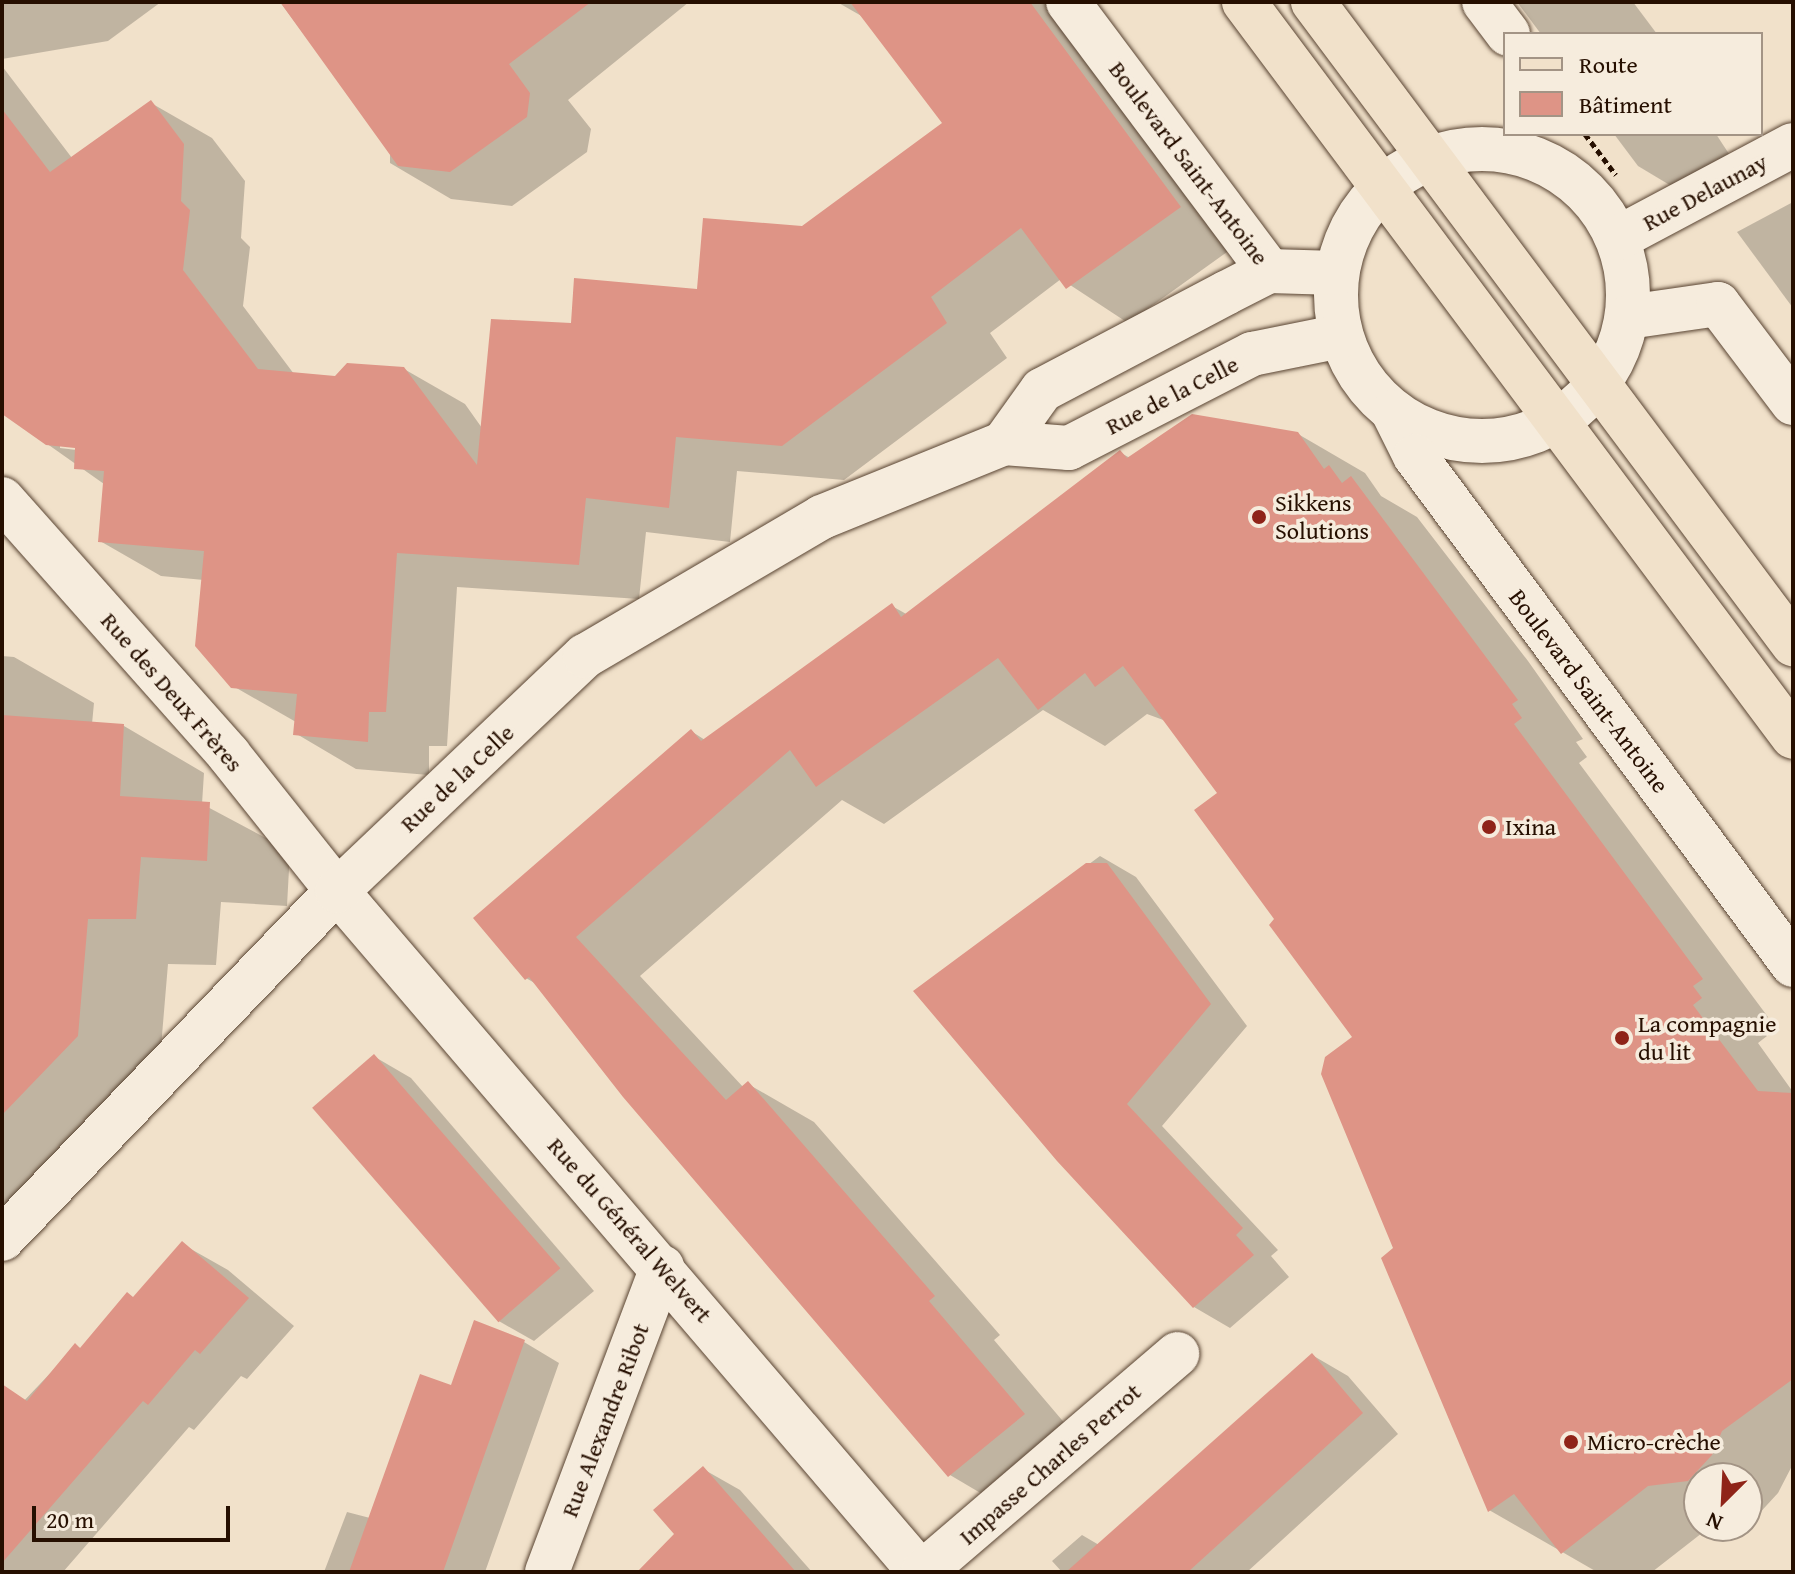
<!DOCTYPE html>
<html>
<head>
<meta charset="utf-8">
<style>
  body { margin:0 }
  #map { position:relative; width:1795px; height:1574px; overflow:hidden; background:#f1e1ca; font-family:"Gentium Book Plus",serif }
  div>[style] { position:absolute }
  .shadow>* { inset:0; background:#0003 }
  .building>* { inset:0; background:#de9486; transform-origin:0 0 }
  .path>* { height:5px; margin-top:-2.5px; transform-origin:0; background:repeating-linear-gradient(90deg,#260f00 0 6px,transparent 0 10px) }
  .roads { filter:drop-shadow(0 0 2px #594432) drop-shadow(0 0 2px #594432) }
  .minor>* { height:44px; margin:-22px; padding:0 22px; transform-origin:22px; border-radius:22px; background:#f6ecdd }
  .minor>.ring { margin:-22px; padding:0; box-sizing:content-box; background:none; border:44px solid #f6ecdd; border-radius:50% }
  .major>* { height:44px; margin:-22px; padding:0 22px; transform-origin:22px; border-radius:22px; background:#f1e1ca }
  .dots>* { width:22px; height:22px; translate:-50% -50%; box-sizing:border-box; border:4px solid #f6ecdd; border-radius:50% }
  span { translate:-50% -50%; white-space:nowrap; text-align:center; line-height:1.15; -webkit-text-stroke:7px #f6ecdd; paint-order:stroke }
  .street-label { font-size:24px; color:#260f00 }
  .poi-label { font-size:24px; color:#260f00 }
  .left { translate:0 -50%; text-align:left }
  .frame { position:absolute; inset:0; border:4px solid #260f00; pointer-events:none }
  .legend { position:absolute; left:1503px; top:32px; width:260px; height:104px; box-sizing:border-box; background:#f6ecdd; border:2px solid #a39485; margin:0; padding:10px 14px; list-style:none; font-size:24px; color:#260f00 }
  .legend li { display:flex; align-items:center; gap:16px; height:40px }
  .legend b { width:40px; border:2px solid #a39485 }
  .north { position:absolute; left:1683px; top:1462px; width:80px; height:80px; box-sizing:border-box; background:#f6ecdd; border:2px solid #a39485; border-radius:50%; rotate:204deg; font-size:22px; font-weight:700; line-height:32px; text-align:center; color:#260f00 }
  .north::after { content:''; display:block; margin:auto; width:28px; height:36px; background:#8f2418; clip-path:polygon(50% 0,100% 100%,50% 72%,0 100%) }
  .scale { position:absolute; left:32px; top:1506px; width:198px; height:36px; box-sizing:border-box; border:4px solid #260f00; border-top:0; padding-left:10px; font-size:24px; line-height:28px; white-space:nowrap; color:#260f00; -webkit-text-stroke:6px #f6ecdd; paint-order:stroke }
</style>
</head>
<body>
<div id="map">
  <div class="shadow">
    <i style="clip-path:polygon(2px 2px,161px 2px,108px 41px,2px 59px)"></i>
    <i style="clip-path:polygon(280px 2px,689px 2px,568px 100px,591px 129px,587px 152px,512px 206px,451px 199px,390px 163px,390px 150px)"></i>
    <i style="clip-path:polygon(evenodd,837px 2px,1062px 2px,1241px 242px,1128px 323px,1061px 279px,990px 333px,1007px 358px,844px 480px,737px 471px,730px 542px,646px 532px,639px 599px,457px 587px,447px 746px,429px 746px,429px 775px,356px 769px,295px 733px,296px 722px,233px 686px,204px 580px,161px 576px,100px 541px,104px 484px,2px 412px,2px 66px,72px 158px,151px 103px,212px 138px,245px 181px,241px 238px,250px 247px,243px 306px,294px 374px,335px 378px,404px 369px,465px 404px,482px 428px,572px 325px,699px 291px,802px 228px,944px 123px,865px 18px,837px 2px,60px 444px,86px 447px,85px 451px,60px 448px,60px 444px)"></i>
    <i style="clip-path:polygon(1517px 2px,1633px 2px,1657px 34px,1541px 34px)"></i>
    <i style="clip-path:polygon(1614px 134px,1716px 134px,1731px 157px,1673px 187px,1638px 166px)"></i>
    <i style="clip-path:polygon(1793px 202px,1793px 308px,1737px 232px)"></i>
    <i style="clip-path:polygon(1298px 434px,1365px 473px,1381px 496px,1417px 517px,1528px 661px,1583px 739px,1576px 742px,1587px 757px,1579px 763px,1768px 1017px,1758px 1025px,1767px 1036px,1758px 1043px,1793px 1092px,1793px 1464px,1778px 1493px,1755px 1518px,1747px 1519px,1747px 1478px,1699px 1478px,1699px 1526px,1711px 1526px,1652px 1572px,1597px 1572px,1489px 1510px,1395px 1248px,1355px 1037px,1276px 919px,1220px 793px,1166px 721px,1147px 714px,1105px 746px,1043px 710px,884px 824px,842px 800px,640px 976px,744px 1088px,748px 1084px,814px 1122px,1000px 1335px,994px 1340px,1090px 1453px,1016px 1514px,950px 1475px,538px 985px,526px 978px,691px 731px,705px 740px,892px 606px,908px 615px,1121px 453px,1130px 458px)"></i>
    <i style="clip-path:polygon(2px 656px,14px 657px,94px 703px,92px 724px,124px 726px,204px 773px,202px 804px,290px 851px,287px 906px,221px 902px,216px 965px,168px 964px,158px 1083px,2px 1242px)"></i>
    <i style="clip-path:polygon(1100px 856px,1136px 877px,1247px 1026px,1162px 1126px,1278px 1250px,1271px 1256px,1289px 1277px,1230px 1328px,1194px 1307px,916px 992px)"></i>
    <i style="clip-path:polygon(375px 1057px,411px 1078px,594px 1291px,534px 1341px,497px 1320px)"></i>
    <i style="clip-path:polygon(182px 1244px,228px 1270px,294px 1326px,247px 1379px,241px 1376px,194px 1430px,189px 1427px,63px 1572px,2px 1572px,2px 1424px,76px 1346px,82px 1349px,134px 1298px)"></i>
    <i style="clip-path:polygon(524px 1342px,559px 1363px,485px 1572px,324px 1572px,347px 1512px,370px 1518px,452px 1388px)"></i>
    <i style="clip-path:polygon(1312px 1355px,1348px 1376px,1398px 1434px,1247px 1572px,1062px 1572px,1052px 1561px,1082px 1535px,1099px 1545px)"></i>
    <i style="clip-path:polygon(703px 1469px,740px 1490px,812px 1572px,676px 1572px,676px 1534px)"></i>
  </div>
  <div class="building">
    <i style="clip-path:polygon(280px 2px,591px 2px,509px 64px,530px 93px,527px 117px,450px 172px,398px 166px)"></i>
    <i style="clip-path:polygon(850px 2px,1030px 2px,1181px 207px,1066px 289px,1021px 228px,931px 297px,947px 323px,782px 446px,676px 437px,669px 508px,586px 498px,579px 565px,397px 553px,386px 712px,369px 712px,368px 742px,293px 735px,297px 694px,231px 688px,195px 646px,204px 551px,98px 542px,104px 471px,74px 469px,75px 448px,46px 445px,2px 414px,2px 109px,50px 172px,151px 100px,184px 144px,181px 201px,190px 210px,183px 270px,258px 369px,335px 376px,347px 363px,404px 367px,477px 465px,491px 319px,571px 323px,574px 278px,697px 289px,703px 218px,802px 226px,942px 123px)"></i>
    <i style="clip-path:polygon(1192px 414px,1298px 432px,1324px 469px,1329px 465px,1342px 483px,1351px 476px,1518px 700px,1512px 704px,1522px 718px,1514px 724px,1703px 979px,1693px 986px,1702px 998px,1693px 1005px,1758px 1091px,1793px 1093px,1793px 1379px,1722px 1431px,1712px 1455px,1688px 1481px,1648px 1486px,1561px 1554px,1514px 1494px,1488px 1512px,1381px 1258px,1393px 1248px,1321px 1074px,1325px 1057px,1352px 1037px,1269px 925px,1274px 919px,1194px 810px,1217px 793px,1123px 666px,1095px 687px,1085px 673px,1038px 710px,998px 658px,816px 787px,790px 750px,576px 937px,726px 1100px,748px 1081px,935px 1296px,929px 1301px,1025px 1414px,948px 1477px,623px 1097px,529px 977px,525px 980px,473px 918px,691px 729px,701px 741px,892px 603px,901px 617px,1120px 450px,1127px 458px)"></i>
    <i style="clip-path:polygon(2px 715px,124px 724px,120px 796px,210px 802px,207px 861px,141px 857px,136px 919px,88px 919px,78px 1036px,2px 1115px)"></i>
    <i style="clip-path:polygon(1086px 863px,1107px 863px,1211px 1004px,1127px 1104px,1243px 1228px,1236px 1235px,1254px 1255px,1193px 1308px,1057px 1161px,913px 991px)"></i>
    <i style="left:374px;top:1054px;width:284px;height:82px;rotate:49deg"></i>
    <i style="clip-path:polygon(182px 1241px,249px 1298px,200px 1354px,195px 1350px,148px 1405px,143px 1401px,2px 1563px,2px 1384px,27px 1401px,75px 1343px,80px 1348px,127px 1292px,133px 1297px)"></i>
    <i style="clip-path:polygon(474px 1320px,525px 1340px,443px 1572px,349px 1572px,420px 1374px,451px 1385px)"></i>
    <i style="clip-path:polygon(1312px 1353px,1363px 1413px,1188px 1572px,1066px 1572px)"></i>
    <i style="clip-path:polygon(703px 1466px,796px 1572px,637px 1572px,674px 1534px,653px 1510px)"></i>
  </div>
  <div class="path">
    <i style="left:1585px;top:134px;width:51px;rotate:52.9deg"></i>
  </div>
  <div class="roads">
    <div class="minor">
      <i style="left:1068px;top:2px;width:336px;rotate:53.2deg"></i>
      <i style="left:1484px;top:2px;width:40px;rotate:53deg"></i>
      <i class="ring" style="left:1336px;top:149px;width:248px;height:248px"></i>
      <i style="left:1618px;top:238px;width:198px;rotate:-28deg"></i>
      <i style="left:1628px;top:317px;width:91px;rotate:-8.2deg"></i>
      <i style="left:1718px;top:304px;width:124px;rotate:52.9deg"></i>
      <i style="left:1393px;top:412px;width:49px;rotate:63.4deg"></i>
      <i style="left:1415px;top:456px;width:634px;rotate:53.4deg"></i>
      <i style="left:1004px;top:443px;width:65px;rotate:-54.4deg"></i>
      <i style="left:1042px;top:390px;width:208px;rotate:-27.8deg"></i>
      <i style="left:1226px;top:293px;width:48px;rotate:-27.1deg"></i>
      <i style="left:1269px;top:271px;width:68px;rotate:1.7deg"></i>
      <i style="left:2px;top:499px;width:342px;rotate:48.4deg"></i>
      <i style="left:229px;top:755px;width:174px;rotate:51.5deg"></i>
      <i style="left:337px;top:891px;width:896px;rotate:49.43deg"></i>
      <i style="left:2px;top:1239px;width:483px;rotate:-46.1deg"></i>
      <i style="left:337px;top:891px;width:342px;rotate:-43.5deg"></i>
      <i style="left:585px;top:656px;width:275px;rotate:-30.4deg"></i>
      <i style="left:822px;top:517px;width:196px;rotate:-22.1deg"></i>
      <i style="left:1004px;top:443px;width:65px;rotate:4.4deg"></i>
      <i style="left:1069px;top:448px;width:206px;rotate:-27.2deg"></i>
      <i style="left:1252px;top:354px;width:91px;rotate:-11.4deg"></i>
      <i style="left:547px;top:1572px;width:326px;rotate:-69.3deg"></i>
      <i style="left:923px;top:1572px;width:335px;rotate:-40.6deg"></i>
    </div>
    <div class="major">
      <i style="left:1244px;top:2px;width:917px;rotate:53.24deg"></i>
      <i style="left:1313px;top:2px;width:802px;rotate:53.22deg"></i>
    </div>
  </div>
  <div class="dots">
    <i style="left:1259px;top:517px;background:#8f2418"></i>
    <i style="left:1489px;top:827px;background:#8f2418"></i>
    <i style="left:1622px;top:1038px;background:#8f2418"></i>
    <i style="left:1571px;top:1442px;background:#8f2418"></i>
  </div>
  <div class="street-label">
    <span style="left:1189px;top:163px;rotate:53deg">Boulevard Saint-Antoine</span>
    <span style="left:1705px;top:192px;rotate:-28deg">Rue Delaunay</span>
    <span style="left:1172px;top:395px;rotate:-27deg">Rue de la Celle</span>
    <span style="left:1589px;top:691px;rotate:53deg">Boulevard Saint-Antoine</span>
    <span style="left:172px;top:692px;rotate:49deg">Rue des Deux Frères</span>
    <span style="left:457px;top:778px;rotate:-43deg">Rue de la Celle</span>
    <span style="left:630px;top:1230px;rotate:49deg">Rue du Général Welvert</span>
    <span style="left:605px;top:1420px;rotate:-69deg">Rue Alexandre Ribot</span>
    <span style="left:1050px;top:1464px;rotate:-41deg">Impasse Charles Perrot</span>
  </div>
  <div class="poi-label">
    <span class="left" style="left:1275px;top:517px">Sikkens<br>Solutions</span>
    <span class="left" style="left:1505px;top:827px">Ixina</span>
    <span class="left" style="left:1638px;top:1038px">La compagnie<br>du lit</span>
    <span class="left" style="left:1587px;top:1442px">Micro-crèche</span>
  </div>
  <div class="frame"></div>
  <ul class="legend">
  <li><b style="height:10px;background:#f1e1ca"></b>Route</li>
  <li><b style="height:22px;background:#de9486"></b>Bâtiment</li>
  </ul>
  <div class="north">N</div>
  <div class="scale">20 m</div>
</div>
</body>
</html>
